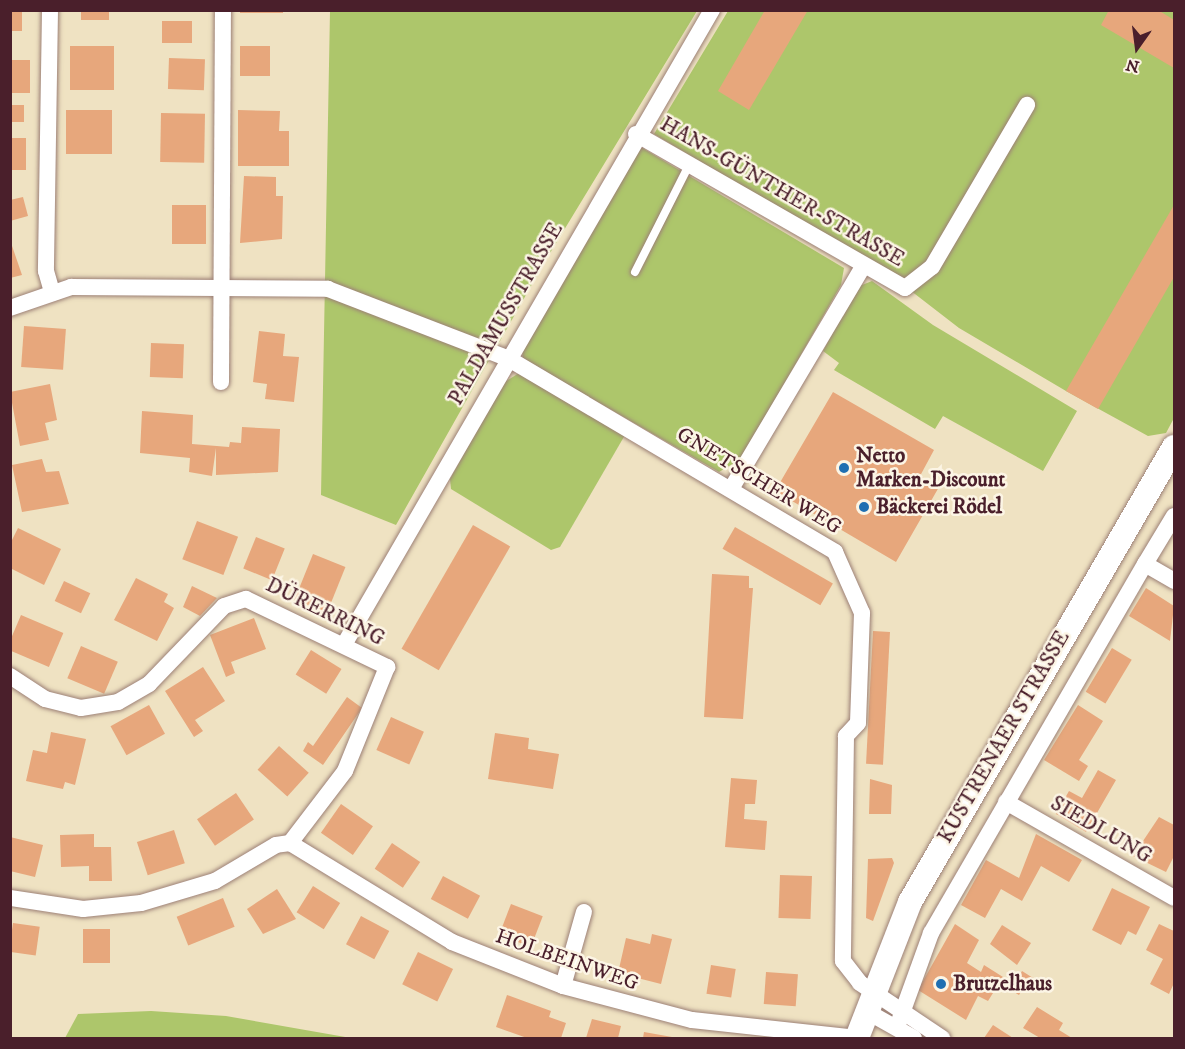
<!DOCTYPE html>
<html>
<head>
<meta charset="utf-8">
<style>
  body { margin:0 }
  #map { position:relative; width:1185px; height:1049px; overflow:hidden; background:#efe2c2; font-family:"IM FELL DW Pica",serif }
  div>[style] { position:absolute }
  .green>* { inset:0; background:#adc66b }
  .building>* { inset:0; background:#e7a77c; transform-origin:0 0 }
  .roads { filter:drop-shadow(0 0 2px #9c8076) drop-shadow(0 0 2px #9c8076) }
  .lane>* { height:8px; margin:-4px; padding:0 4px; transform-origin:4px; border-radius:4px; background:#fff }
  .street>* { height:16px; margin:-8px; padding:0 8px; transform-origin:8px; border-radius:8px; background:#fff }
  .secondary>* { height:24px; margin:-12px; padding:0 12px; transform-origin:12px; border-radius:12px; background:#fff }
  .dots>* { width:16px; height:16px; translate:-50% -50%; box-sizing:border-box; border:3px solid #fcf5e5; border-radius:50% }
  span { translate:-50% -50%; white-space:nowrap; text-align:center; line-height:1.15; -webkit-text-stroke:5px #fcf5e5; paint-order:stroke }
  .street-label { font-size:21px; color:#4a1f2b }
  .poi-label { font-size:21px; color:#4a1f2b; font-weight:700 }
  .left { translate:0 -50%; text-align:left }
  .frame { position:absolute; inset:0; border:12px solid #4a1f2b; pointer-events:none }
  .north { position:absolute; left:1107px; top:18px; width:60px; height:60px; -webkit-text-stroke:4px #fcf5e5; paint-order:stroke; rotate:194deg; font-size:16px; font-weight:700; line-height:24px; text-align:center; color:#4a1f2b }
  .north::after { content:''; display:block; margin:auto; width:21px; height:27px; background:#4a1f2b; clip-path:polygon(50% 0,100% 100%,50% 72%,0 100%) }
</style>
</head>
<body>
<div id="map">
  <div class="green">
    <i style="clip-path:polygon(330px 11px,697px 11px,544px 263px,396px 525px,321px 495px)"></i>
    <i style="clip-path:polygon(728px 11px,1174px 11px,1174px 418px,1166px 433px,1148px 436px,1066px 391px,959px 328px,893px 277px,654px 134px)"></i>
    <i style="clip-path:polygon(639px 146px,844px 268px,841px 285px,741px 459px,719px 472px,523px 359px,522px 349px)"></i>
    <i style="clip-path:polygon(872px 281px,933px 325px,1077px 411px,1043px 471px,943px 416px,935px 429px,834px 370px,839px 363px,823px 351px,857px 287px)"></i>
    <i style="clip-path:polygon(519px 373px,625px 435px,560px 547px,551px 550px,451px 489px,450px 479px,503px 383px)"></i>
    <i style="clip-path:polygon(151px 1011px,226px 1016px,351px 1038px,65px 1038px,78px 1014px)"></i>
  </div>
  <div class="building">
    <i style="left:10px;top:10px;width:12px;height:21px"></i>
    <i style="left:81px;top:10px;width:28px;height:10px"></i>
    <i style="left:240px;top:10px;width:43px;height:3px"></i>
    <i style="clip-path:polygon(765px 10px,808px 10px,749px 110px,718px 91px)"></i>
    <i style="clip-path:polygon(1109px 10px,1158px 10px,1174px 20px,1174px 68px,1101px 25px)"></i>
    <i style="left:162px;top:21px;width:30px;height:22px"></i>
    <i style="left:70px;top:46px;width:44px;height:44px"></i>
    <i style="left:240px;top:46px;width:30px;height:30px"></i>
    <i style="left:169px;top:58px;width:36px;height:31px;rotate:2deg"></i>
    <i style="left:10px;top:60px;width:20px;height:33px"></i>
    <i style="left:10px;top:105px;width:14px;height:17px"></i>
    <i style="left:66px;top:110px;width:46px;height:44px"></i>
    <i style="clip-path:polygon(238px 110px,280px 111px,279px 131px,289px 131px,289px 166px,238px 166px)"></i>
    <i style="left:161px;top:113px;width:44px;height:49px;rotate:1deg"></i>
    <i style="left:10px;top:138px;width:16px;height:32px"></i>
    <i style="clip-path:polygon(244px 176px,276px 177px,276px 196px,283px 196px,282px 239px,240px 243px)"></i>
    <i style="clip-path:polygon(23px 197px,28px 216px,10px 221px,10px 200px)"></i>
    <i style="left:172px;top:205px;width:34px;height:39px"></i>
    <i style="clip-path:polygon(1174px 205px,1174px 277px,1098px 409px,1066px 391px)"></i>
    <i style="clip-path:polygon(10px 240px,22px 275px,10px 278px)"></i>
    <i style="left:24px;top:326px;width:42px;height:41px;rotate:4deg"></i>
    <i style="clip-path:polygon(259px 331px,285px 334px,283px 356px,299px 357px,294px 402px,265px 399px,267px 384px,253px 382px)"></i>
    <i style="left:151px;top:343px;width:33px;height:34px;rotate:2deg"></i>
    <i style="clip-path:polygon(50px 384px,57px 420px,45px 423px,49px 440px,20px 446px,10px 392px)"></i>
    <i style="clip-path:polygon(833px 392px,934px 450px,920px 476px,939px 487px,896px 562px,775px 491px)"></i>
    <i style="clip-path:polygon(142px 411px,193px 415px,192px 444px,229px 447px,230px 442px,241px 443px,242px 427px,280px 429px,278px 472px,216px 475px,216px 448px,212px 476px,189px 472px,190px 458px,140px 453px)"></i>
    <i style="clip-path:polygon(42px 459px,46px 472px,59px 471px,69px 504px,22px 512px,12px 465px)"></i>
    <i style="left:197px;top:521px;width:44px;height:41px;rotate:21deg"></i>
    <i style="left:473px;top:525px;width:43px;height:143px;rotate:30deg"></i>
    <i style="left:735px;top:527px;width:113px;height:25px;rotate:30deg"></i>
    <i style="clip-path:polygon(18px 528px,61px 549px,44px 585px,10px 568px,10px 544px)"></i>
    <i style="left:256px;top:537px;width:31px;height:34px;rotate:22deg"></i>
    <i style="left:313px;top:554px;width:35px;height:49px;rotate:22deg"></i>
    <i style="clip-path:polygon(712px 574px,749px 576px,749px 588px,753px 588px,743px 719px,704px 717px)"></i>
    <i style="clip-path:polygon(136px 578px,168px 594px,164px 602px,174px 608px,157px 641px,114px 620px)"></i>
    <i style="left:64px;top:581px;width:29px;height:22px;rotate:25deg"></i>
    <i style="clip-path:polygon(192px 586px,217px 598px,200px 616px,183px 607px)"></i>
    <i style="clip-path:polygon(1146px 588px,1174px 606px,1170px 641px,1129px 616px)"></i>
    <i style="left:21px;top:615px;width:46px;height:37px;rotate:23deg"></i>
    <i style="clip-path:polygon(254px 618px,266px 649px,231px 662px,235px 673px,226px 677px,210px 635px)"></i>
    <i style="left:873px;top:631px;width:17px;height:133px;rotate:3deg"></i>
    <i style="left:81px;top:646px;width:40px;height:35px;rotate:23deg"></i>
    <i style="left:1112px;top:648px;width:23px;height:51px;rotate:31deg"></i>
    <i style="left:311px;top:650px;width:36px;height:29px;rotate:32deg"></i>
    <i style="clip-path:polygon(203px 667px,225px 701px,195px 720px,203px 731px,194px 737px,165px 691px)"></i>
    <i style="clip-path:polygon(347px 697px,362px 708px,323px 765px,303px 751px,308px 742px,313px 746px)"></i>
    <i style="left:149px;top:705px;width:33px;height:44px;rotate:61deg"></i>
    <i style="clip-path:polygon(1078px 705px,1103px 721px,1079px 760px,1088px 766px,1079px 781px,1044px 760px)"></i>
    <i style="left:391px;top:717px;width:36px;height:36px;rotate:24deg"></i>
    <i style="clip-path:polygon(51px 732px,86px 739px,75px 785px,65px 782px,63px 789px,26px 781px,33px 750px,47px 753px)"></i>
    <i style="clip-path:polygon(495px 733px,529px 738px,528px 749px,559px 754px,553px 789px,488px 779px)"></i>
    <i style="left:279px;top:746px;width:40px;height:32px;rotate:42deg"></i>
    <i style="clip-path:polygon(1098px 770px,1116px 780px,1086px 832px,1056px 814px,1069px 791px,1082px 798px)"></i>
    <i style="clip-path:polygon(731px 778px,757px 780px,755px 804px,745px 804px,744px 819px,767px 821px,765px 850px,725px 847px)"></i>
    <i style="clip-path:polygon(870px 779px,892px 785px,891px 814px,869px 814px)"></i>
    <i style="left:236px;top:793px;width:32px;height:47px;rotate:56deg"></i>
    <i style="left:341px;top:804px;width:39px;height:35px;rotate:35deg"></i>
    <i style="clip-path:polygon(1159px 817px,1174px 825px,1174px 856px,1166px 872px,1133px 856px)"></i>
    <i style="left:174px;top:830px;width:35px;height:39px;rotate:72deg"></i>
    <i style="clip-path:polygon(94px 834px,94px 847px,111px 847px,112px 881px,89px 881px,89px 866px,61px 867px,60px 835px)"></i>
    <i style="clip-path:polygon(1036px 834px,1082px 860px,1069px 882px,1041px 866px,1022px 901px,1001px 889px,985px 918px,961px 905px,986px 860px,1019px 878px)"></i>
    <i style="clip-path:polygon(10px 837px,43px 845px,35px 877px,10px 871px)"></i>
    <i style="left:392px;top:843px;width:34px;height:31px;rotate:34deg"></i>
    <i style="clip-path:polygon(892px 858px,894px 863px,873px 921px,866px 918px,868px 859px)"></i>
    <i style="left:780px;top:875px;width:32px;height:43px;rotate:2deg"></i>
    <i style="left:443px;top:876px;width:42px;height:26px;rotate:28deg"></i>
    <i style="left:313px;top:886px;width:32px;height:31px;rotate:32deg"></i>
    <i style="clip-path:polygon(1112px 888px,1150px 907px,1136px 935px,1128px 931px,1121px 945px,1092px 930px)"></i>
    <i style="clip-path:polygon(277px 889px,296px 919px,263px 934px,247px 909px)"></i>
    <i style="left:223px;top:898px;width:31px;height:50px;rotate:68deg"></i>
    <i style="left:511px;top:904px;width:34px;height:33px;rotate:21deg"></i>
    <i style="left:361px;top:916px;width:32px;height:32px;rotate:28deg"></i>
    <i style="left:13px;top:923px;width:27px;height:29px;rotate:8deg"></i>
    <i style="clip-path:polygon(955px 924px,979px 940px,967px 963px,981px 972px,984px 965px,1003px 977px,988px 1001px,978px 996px,966px 1020px,918px 990px)"></i>
    <i style="clip-path:polygon(1159px 924px,1174px 931px,1174px 983px,1169px 994px,1150px 984px,1163px 959px,1146px 950px)"></i>
    <i style="clip-path:polygon(1002px 925px,1031px 943px,1017px 965px,990px 944px)"></i>
    <i style="left:83px;top:929px;width:27px;height:34px"></i>
    <i style="clip-path:polygon(652px 934px,672px 939px,661px 984px,618px 973px,626px 938px,650px 944px)"></i>
    <i style="left:418px;top:952px;width:39px;height:36px;rotate:26deg"></i>
    <i style="left:711px;top:965px;width:25px;height:29px;rotate:9deg"></i>
    <i style="clip-path:polygon(1022px 971px,1041px 983px,1037px 990px,1026px 983px,1019px 995px,1011px 990px)"></i>
    <i style="left:766px;top:972px;width:32px;height:32px;rotate:4deg"></i>
    <i style="clip-path:polygon(507px 995px,551px 1011px,549px 1017px,566px 1023px,561px 1038px,527px 1038px,496px 1027px)"></i>
    <i style="clip-path:polygon(1037px 1007px,1063px 1023px,1059px 1030px,1072px 1038px,1040px 1038px,1023px 1028px)"></i>
    <i style="clip-path:polygon(592px 1019px,621px 1026px,618px 1038px,586px 1038px)"></i>
    <i style="clip-path:polygon(993px 1025px,1013px 1038px,984px 1038px)"></i>
    <i style="clip-path:polygon(644px 1032px,672px 1037px,672px 1038px,643px 1038px)"></i>
  </div>
  <div class="roads">
    <div class="lane">
      <i style="left:635px;top:272px;width:120px;rotate:-63.2deg"></i>
    </div>
    <div class="street">
      <i style="left:50px;top:10px;width:261px;rotate:90.9deg"></i>
      <i style="left:46px;top:271px;width:22px;rotate:74deg"></i>
      <i style="left:636px;top:134px;width:310px;rotate:29.8deg"></i>
      <i style="left:905px;top:288px;width:34px;rotate:-38deg"></i>
      <i style="left:932px;top:267px;width:188px;rotate:-59.6deg"></i>
      <i style="left:10px;top:308px;width:65px;rotate:-19deg"></i>
      <i style="left:71px;top:287px;width:257px;rotate:0.4deg"></i>
      <i style="left:328px;top:289px;width:194px;rotate:21.1deg"></i>
      <i style="left:509px;top:359px;width:379px;rotate:30.6deg"></i>
      <i style="left:835px;top:552px;width:67px;rotate:66.1deg"></i>
      <i style="left:862px;top:613px;width:110px;rotate:92.1deg"></i>
      <i style="left:858px;top:723px;width:18px;rotate:133deg"></i>
      <i style="left:846px;top:736px;width:225px;rotate:90.8deg"></i>
      <i style="left:843px;top:961px;width:28px;rotate:52deg"></i>
      <i style="left:860px;top:983px;width:99px;rotate:33.9deg"></i>
      <i style="left:221px;top:382px;width:372px;rotate:-89.7deg"></i>
      <i style="left:731px;top:489px;width:258px;rotate:-59.3deg"></i>
      <i style="left:1174px;top:516px;width:56px;rotate:121.1deg"></i>
      <i style="left:1145px;top:564px;width:34px;rotate:30deg"></i>
      <i style="left:345px;top:643px;width:732px;rotate:-59.9deg"></i>
      <i style="left:10px;top:676px;width:42px;rotate:33.3deg"></i>
      <i style="left:45px;top:699px;width:37px;rotate:14deg"></i>
      <i style="left:81px;top:708px;width:37px;rotate:-9deg"></i>
      <i style="left:118px;top:702px;width:36px;rotate:-30deg"></i>
      <i style="left:149px;top:684px;width:108px;rotate:-46.1deg"></i>
      <i style="left:224px;top:606px;width:23px;rotate:-18deg"></i>
      <i style="left:246px;top:599px;width:157px;rotate:25.7deg"></i>
      <i style="left:387px;top:667px;width:112px;rotate:112deg"></i>
      <i style="left:345px;top:771px;width:91px;rotate:127.4deg"></i>
      <i style="left:290px;top:843px;width:14px;rotate:172deg"></i>
      <i style="left:276px;top:845px;width:71px;rotate:149.5deg"></i>
      <i style="left:215px;top:881px;width:77px;rotate:163.4deg"></i>
      <i style="left:141px;top:903px;width:58px;rotate:174.1deg"></i>
      <i style="left:83px;top:909px;width:74px;rotate:-171.4deg"></i>
      <i style="left:1006px;top:802px;width:193px;rotate:29.7deg"></i>
      <i style="left:290px;top:843px;width:190px;rotate:31.4deg"></i>
      <i style="left:452px;top:942px;width:119px;rotate:21.6deg"></i>
      <i style="left:563px;top:986px;width:133px;rotate:14.8deg"></i>
      <i style="left:692px;top:1020px;width:166px;rotate:6.2deg"></i>
      <i style="left:563px;top:986px;width:77px;rotate:-74.2deg"></i>
      <i style="left:866px;top:1011px;width:55px;rotate:29.4deg"></i>
      <i style="left:897px;top:1027px;width:100px;rotate:-70.1deg"></i>
      <i style="left:931px;top:933px;width:427px;rotate:-59.9deg"></i>
    </div>
    <div class="secondary">
      <i style="left:857px;top:1038px;width:146px;rotate:-68.7deg"></i>
      <i style="left:910px;top:902px;width:526px;rotate:-59.88deg"></i>
    </div>
  </div>
  <div class="dots">
    <i style="left:844px;top:468px;background:#1f6fb2"></i>
    <i style="left:864px;top:507px;background:#1f6fb2"></i>
    <i style="left:941px;top:984px;background:#1f6fb2"></i>
  </div>
  <div class="street-label">
    <span style="left:782px;top:192px;rotate:30deg">HANS-GÜNTHER-STRASSE</span>
    <span style="left:506px;top:314px;rotate:-60deg">PALDAMUSSTRASSE</span>
    <span style="left:759px;top:481px;rotate:31deg">GNETSCHER WEG</span>
    <span style="left:325px;top:612px;rotate:26deg">DÜRERRING</span>
    <span style="left:1004px;top:737px;rotate:-60deg">KUSTRENAER STRASSE</span>
    <span style="left:1101px;top:830px;rotate:30deg">SIEDLUNG</span>
    <span style="left:567px;top:960px;rotate:19deg">HOLBEINWEG</span>
  </div>
  <div class="poi-label">
    <span class="left" style="left:856px;top:468px">Netto<br>Marken-Discount</span>
    <span class="left" style="left:876px;top:507px">Bäckerei Rödel</span>
    <span class="left" style="left:953px;top:984px">Brutzelhaus</span>
  </div>
  <div class="frame"></div>
  <div class="north">N</div>
</div>
</body>
</html>
